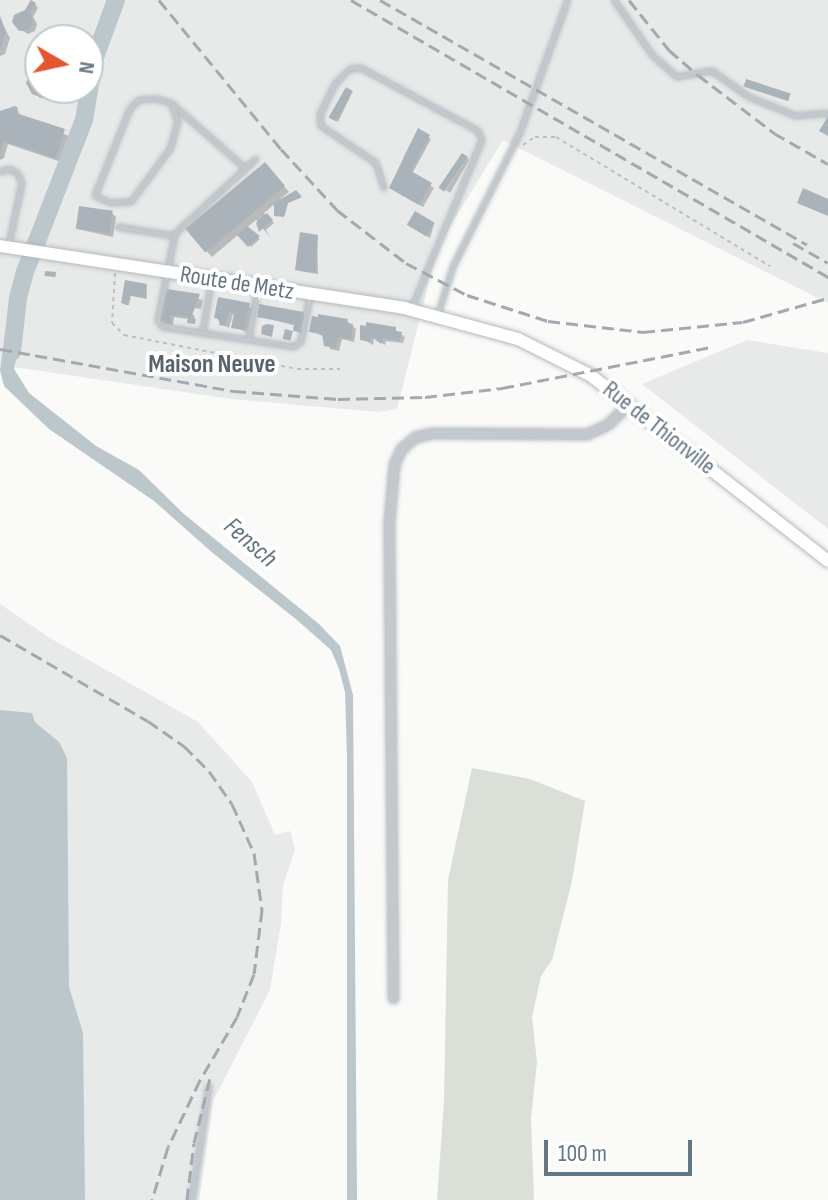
<!DOCTYPE html>
<html>
<head>
<meta charset="utf-8">
<style>
  body { margin:0 }
  #map { position:relative; width:828px; height:1200px; overflow:hidden; background:#fafaf8; font-family:"Sofia Sans Condensed",sans-serif }
  div>[style] { position:absolute }
  .built>* { inset:0; background:#e8e9e9 }
  .green>* { inset:0; background:#dadfd7 }
  .water>* { inset:0; background:#bbc7cb }
  .shadow>* { inset:0; background:#0003 }
  .river>* { height:18px; margin:-9px; padding:0 9px; transform-origin:9px; border-radius:9px; background:#bbc7cb }
  .building>* { inset:0; background:#aab3b9; transform-origin:0 0 }
  .path>* { height:2px; margin-top:-1px; transform-origin:0; background:repeating-linear-gradient(90deg,#bbbfc2 0 4px,transparent 0 8px) }
  .roads { filter:drop-shadow(0 0 2px #b3babf) drop-shadow(0 0 2px #b3babf) }
  .lane>* { height:4px; margin:-2px; padding:0 2px; transform-origin:2px; border-radius:2px; background:#c3c8cc }
  .street>* { height:9px; margin:-4.5px; padding:0 4.5px; transform-origin:4.5px; border-radius:4.5px; background:#c3c8cc }
  .secondary>* { height:12px; margin:-6px; padding:0 6px; transform-origin:6px; border-radius:6px; background:#fff }
  .rail>* { height:3px; margin-top:-1.5px; transform-origin:0; background:repeating-linear-gradient(90deg,#a2aab0 0 12px,transparent 0 18px) }
  span { translate:-50% -50%; white-space:nowrap; text-align:center; line-height:1.15; -webkit-text-stroke:8px #fff; paint-order:stroke }
  .street-label { font-size:24px; color:#657683 }
  .neighbourhood-label { font-size:26px; color:#57646e; font-weight:700 }
  .water-label { font-size:26px; color:#60757c; font-style:italic }
  .north { position:absolute; left:24px; top:24px; width:80px; height:80px; box-sizing:border-box; background:#fff; border:2px solid #c1c8cd; border-radius:50%; rotate:99deg; font-size:22px; font-weight:700; line-height:32px; text-align:center; color:#657683 }
  .north::after { content:''; display:block; margin:auto; width:28px; height:36px; background:#e4572e; clip-path:polygon(50% 0,100% 100%,50% 72%,0 100%) }
  .scale { position:absolute; left:544px; top:1140px; width:148px; height:36px; box-sizing:border-box; border:4px solid #657683; border-top:0; padding-left:10px; font-size:24px; line-height:28px; white-space:nowrap; color:#657683; -webkit-text-stroke:6px #fff; paint-order:stroke }
</style>
</head>
<body>
<div id="map">
  <div class="built">
    <i style="clip-path:polygon(evenodd,0 0,828px 0,828px 303px,503px 140px,438px 246px,397px 409px,378px 412px,231px 399px,0 365px,0 0,40px 40px,88px 40px,88px 88px,40px 88px,40px 40px)"></i>
    <i style="clip-path:polygon(747px 340px,828px 353px,828px 529px,642px 384px)"></i>
    <i style="clip-path:polygon(0 604px,50px 638px,198px 722px,252px 782px,275px 835px,290px 831px,295px 849px,283px 885px,281px 923px,270px 990px,213px 1101px,199px 1200px,0 1200px)"></i>
  </div>
  <div class="green">
    <i style="clip-path:polygon(472px 768px,530px 779px,585px 801px,572px 881px,552px 960px,541px 976px,532px 1017px,537px 1062px,531px 1119px,534px 1200px,437px 1200px,444px 1102px,448px 880px)"></i>
  </div>
  <div class="water">
    <i style="clip-path:polygon(6px 328px,22px 330px,14px 369px,29px 393px,96px 446px,139px 470px,184px 514px,319px 624px,340px 646px,353px 695px,357px 1200px,347px 1200px,347px 756px,345px 692px,339px 669px,331px 650px,297px 620px,214px 554px,154px 501px,49px 429px,4px 386px,0 370px)"></i>
    <i style="clip-path:polygon(0 710px,32px 713px,35px 722px,59px 742px,67px 758px,69px 987px,83px 1033px,85px 1200px,0 1200px)"></i>
  </div>
  <div class="shadow">
    <i style="clip-path:polygon(35px 4px,38px 8px,33px 17px,37px 24px,35px 31px,28px 34px,21px 30px)"></i>
    <i style="clip-path:polygon(0 19px,10px 38px,5px 54px,0 56px)"></i>
    <i style="clip-path:polygon(40px 71px,40px 88px,56px 88px,49px 99px,40px 98px,29px 87px)"></i>
    <i style="clip-path:polygon(352px 93px,338px 122px,333px 119px)"></i>
    <i style="clip-path:polygon(17px 109px,21px 117px,69px 136px,61px 162px,8px 144px,4px 158px,0 160px,0 113px)"></i>
    <i style="clip-path:polygon(418px 130px,431px 139px,412px 174px,434px 188px,423px 207px,395px 191px,406px 161px,403px 158px)"></i>
    <i style="clip-path:polygon(467px 158px,469px 160px,450px 193px,446px 190px)"></i>
    <i style="clip-path:polygon(270px 170px,289px 192px,279px 200px,295px 193px,300px 198px,288px 203px,284px 216px,276px 215px,277px 202px,264px 213px,274px 223px,266px 230px,270px 237px,256px 220px,246px 228px,260px 239px,251px 247px,239px 234px,212px 257px,188px 230px)"></i>
    <i style="clip-path:polygon(112px 213px,116px 217px,113px 237px,77px 229px)"></i>
    <i style="clip-path:polygon(434px 224px,430px 238px,411px 227px)"></i>
    <i style="clip-path:polygon(317px 237px,318px 274px,299px 271px,297px 269px)"></i>
    <i style="clip-path:polygon(126px 283px,146px 287px,147px 299px,131px 296px,129px 305px,125px 305px)"></i>
    <i style="clip-path:polygon(168px 291px,203px 300px,201px 309px,181px 306px,195px 316px,194px 320px,174px 317px,173px 326px,161px 322px)"></i>
    <i style="clip-path:polygon(219px 299px,253px 308px,247px 332px,233px 327px,236px 314px,233px 314px,229px 328px,221px 324px,216px 317px)"></i>
    <i style="clip-path:polygon(303px 314px,306px 317px,303px 335px,295px 330px,296px 326px,259px 316px)"></i>
    <i style="clip-path:polygon(347px 321px,356px 329px,354px 342px,342px 339px,339px 351px,330px 349px,325px 337px,311px 331px)"></i>
    <i style="clip-path:polygon(392px 328px,405px 337px,403px 343px,386px 341px,385px 345px,374px 338px,373px 345px,362px 339px,367px 329px)"></i>
  </div>
  <div class="river">
    <i style="left:12px;top:352px;width:54px;rotate:-83.7deg"></i>
    <i style="left:18px;top:298px;width:27px;rotate:-75deg"></i>
    <i style="left:25px;top:272px;width:163px;rotate:-68.8deg"></i>
    <i style="left:84px;top:120px;width:61px;rotate:-80.5deg"></i>
    <i style="left:94px;top:60px;width:64px;rotate:-69.9deg"></i>
  </div>
  <div class="building">
    <i style="clip-path:polygon(31px 0,36px 3px,31px 12px,33px 25px,28px 30px,19px 31px,12px 22px,14px 15px,25px 10px)"></i>
    <i style="clip-path:polygon(0 16px,6px 32px,0 50px)"></i>
    <i style="left:73px;top:28px;width:16px;height:6px;rotate:27deg"></i>
    <i style="clip-path:polygon(31px 53px,37px 56px,33px 65px,26px 62px)"></i>
    <i style="clip-path:polygon(40px 69px,40px 88px,54px 88px,40px 97px,32px 94px,26px 83px,30px 73px)"></i>
    <i style="left:746px;top:79px;width:47px;height:8px;rotate:18deg"></i>
    <i style="left:346px;top:87px;width:8px;height:35px;rotate:30deg"></i>
    <i style="clip-path:polygon(15px 106px,18px 108px,16px 113px,65px 129px,56px 158px,3px 141px,0 156px,0 111px)"></i>
    <i style="clip-path:polygon(828px 116px,828px 136px,819px 131px)"></i>
    <i style="clip-path:polygon(418px 128px,430px 135px,411px 171px,432px 183px,419px 205px,389px 188px)"></i>
    <i style="left:462px;top:153px;width:7px;height:42px;rotate:34deg"></i>
    <i style="left:265px;top:162px;width:31px;height:104px;rotate:50deg"></i>
    <i style="clip-path:polygon(803px 188px,828px 199px,828px 216px,797px 203px)"></i>
    <i style="clip-path:polygon(296px 190px,302px 197px,288px 203px,284px 217px,274px 216px,274px 203px)"></i>
    <i style="left:79px;top:206px;width:34px;height:23px;rotate:8deg"></i>
    <i style="left:415px;top:211px;width:23px;height:16px;rotate:31deg"></i>
    <i style="clip-path:polygon(267px 213px,273px 220px,259px 232px,256px 223px)"></i>
    <i style="clip-path:polygon(247px 226px,260px 236px,248px 247px,237px 235px)"></i>
    <i style="clip-path:polygon(300px 232px,318px 235px,316px 273px,295px 270px)"></i>
    <i style="left:45px;top:271px;width:11px;height:5px;rotate:5deg"></i>
    <i style="clip-path:polygon(125px 280px,147px 284px,146px 298px,129px 295px,128px 305px,121px 303px)"></i>
    <i style="clip-path:polygon(167px 289px,200px 294px,191px 318px,196px 319px,195px 324px,187px 323px,188px 317px,171px 315px,170px 324px,159px 322px)"></i>
    <i style="clip-path:polygon(218px 297px,250px 303px,244px 330px,231px 328px,234px 313px,229px 312px,225px 326px,219px 325px,220px 319px,214px 318px)"></i>
    <i style="clip-path:polygon(259px 304px,304px 312px,300px 332px,293px 331px,294px 324px,257px 317px)"></i>
    <i style="clip-path:polygon(318px 314px,348px 319px,347px 323px,353px 324px,351px 339px,338px 337px,336px 348px,324px 346px,322px 334px,309px 332px,312px 316px,318px 317px)"></i>
    <i style="clip-path:polygon(366px 322px,396px 327px,396px 331px,402px 332px,400px 341px,383px 338px,381px 344px,371px 336px,370px 342px,360px 340px,360px 325px,366px 326px)"></i>
    <i style="clip-path:polygon(267px 324px,274px 325px,272px 337px,261px 334px,262px 326px)"></i>
    <i style="left:285px;top:329px;width:8px;height:10px;rotate:14deg"></i>
  </div>
  <div class="path">
    <i style="left:523px;top:145px;width:14px;rotate:-34deg"></i>
    <i style="left:535px;top:137px;width:21px"></i>
    <i style="left:556px;top:137px;width:250px;rotate:31.1deg"></i>
    <i style="left:115px;top:273px;width:50px;rotate:93.4deg"></i>
    <i style="left:112px;top:323px;width:17px;rotate:45deg"></i>
    <i style="left:124px;top:335px;width:176px;rotate:11.1deg"></i>
    <i style="left:297px;top:369px;width:43px"></i>
  </div>
  <div class="roads">
    <div class="lane">
      <i style="left:614px;top:0;width:68px;rotate:55.1deg"></i>
      <i style="left:653px;top:56px;width:32px;rotate:41deg"></i>
      <i style="left:677px;top:77px;width:36px;rotate:-10deg"></i>
      <i style="left:712px;top:71px;width:45px;rotate:35.1deg"></i>
      <i style="left:749px;top:97px;width:51px;rotate:22deg"></i>
      <i style="left:796px;top:116px;width:32px;rotate:-5deg"></i>
      <i style="left:171px;top:103px;width:19px;rotate:69deg"></i>
      <i style="left:178px;top:121px;width:28px;rotate:105deg"></i>
      <i style="left:171px;top:148px;width:67px;rotate:126.5deg"></i>
      <i style="left:131px;top:202px;width:20px;rotate:177deg"></i>
      <i style="left:111px;top:203px;width:17px;rotate:-156deg"></i>
      <i style="left:95px;top:196px;width:94px;rotate:-68.1deg"></i>
      <i style="left:130px;top:109px;width:13px;rotate:-45deg"></i>
      <i style="left:139px;top:100px;width:17px;rotate:-3deg"></i>
      <i style="left:156px;top:99px;width:16px;rotate:15deg"></i>
      <i style="left:171px;top:103px;width:100px;rotate:41.3deg"></i>
      <i style="left:256px;top:159px;width:110px;rotate:137.2deg"></i>
      <i style="left:175px;top:234px;width:89px;rotate:101.1deg"></i>
      <i style="left:158px;top:321px;width:8px;rotate:50deg"></i>
      <i style="left:163px;top:327px;width:133px;rotate:8.7deg"></i>
      <i style="left:294px;top:347px;width:9px;rotate:-36deg"></i>
      <i style="left:301px;top:342px;width:46px;rotate:-78.7deg"></i>
      <i style="left:0;top:172px;width:10px;rotate:-17deg"></i>
      <i style="left:10px;top:169px;width:9px;rotate:32deg"></i>
      <i style="left:18px;top:174px;width:10px;rotate:66deg"></i>
      <i style="left:22px;top:183px;width:63px;rotate:101.8deg"></i>
      <i style="left:384px;top:188px;width:26px;rotate:-108deg"></i>
      <i style="left:376px;top:163px;width:66px;rotate:-146.1deg"></i>
      <i style="left:321px;top:126px;width:11px;rotate:-95deg"></i>
      <i style="left:320px;top:115px;width:34px;rotate:-64deg"></i>
      <i style="left:335px;top:84px;width:21px;rotate:-45deg"></i>
      <i style="left:350px;top:69px;width:11px;rotate:-5deg"></i>
      <i style="left:361px;top:68px;width:133px;rotate:28.3deg"></i>
      <i style="left:478px;top:131px;width:10px;rotate:66deg"></i>
      <i style="left:482px;top:140px;width:182px;rotate:112.6deg"></i>
      <i style="left:118px;top:227px;width:57px;rotate:9.1deg"></i>
      <i style="left:438px;top:315px;width:50px;rotate:-72.6deg"></i>
      <i style="left:453px;top:267px;width:150px;rotate:-63.4deg"></i>
      <i style="left:520px;top:133px;width:141px;rotate:-70.2deg"></i>
      <i style="left:203px;top:332px;width:54px;rotate:-80.4deg"></i>
      <i style="left:249px;top:339px;width:53px;rotate:-80.2deg"></i>
      <i style="left:192px;top:1200px;width:115px;rotate:-81.5deg"></i>
    </div>
    <div class="street">
      <i style="left:393px;top:998px;width:477px;rotate:-90.5deg"></i>
      <i style="left:389px;top:521px;width:57px;rotate:-85deg"></i>
      <i style="left:394px;top:464px;width:17px;rotate:-65deg"></i>
      <i style="left:401px;top:449px;width:18px;rotate:-41deg"></i>
      <i style="left:415px;top:437px;width:18px;rotate:-13deg"></i>
      <i style="left:433px;top:433px;width:154px;rotate:0.4deg"></i>
      <i style="left:587px;top:434px;width:23px;rotate:-25deg"></i>
      <i style="left:608px;top:424px;width:28px;rotate:-45deg"></i>
    </div>
    <div class="secondary">
      <i style="left:0;top:246px;width:409px;rotate:8.7deg"></i>
      <i style="left:404px;top:308px;width:118px;rotate:15.2deg"></i>
      <i style="left:518px;top:339px;width:80px;rotate:26.6deg"></i>
      <i style="left:590px;top:375px;width:302px;rotate:38deg"></i>
    </div>
  </div>
  <div class="rail">
    <i style="left:159px;top:0;width:193px;rotate:50.7deg"></i>
    <i style="left:281px;top:149px;width:83px;rotate:47.4deg"></i>
    <i style="left:337px;top:210px;width:87px;rotate:37.5deg"></i>
    <i style="left:406px;top:263px;width:69px;rotate:27.7deg"></i>
    <i style="left:467px;top:295px;width:85px;rotate:17.8deg"></i>
    <i style="left:548px;top:321px;width:96px;rotate:6.6deg"></i>
    <i style="left:643px;top:332px;width:100px;rotate:-5.7deg"></i>
    <i style="left:743px;top:322px;width:88px;rotate:-15.8deg"></i>
    <i style="left:351px;top:0;width:552px;rotate:30.14deg"></i>
    <i style="left:380px;top:0;width:492px;rotate:29.8deg"></i>
    <i style="left:629px;top:0;width:64px;rotate:51.3deg"></i>
    <i style="left:669px;top:50px;width:38px;rotate:41deg"></i>
    <i style="left:698px;top:75px;width:96px;rotate:37.3deg"></i>
    <i style="left:774px;top:133px;width:62px;rotate:29.9deg"></i>
    <i style="left:793px;top:243px;width:40px;rotate:29.7deg"></i>
    <i style="left:0;top:349px;width:238px;rotate:10.2deg"></i>
    <i style="left:234px;top:391px;width:104px;rotate:4.4deg"></i>
    <i style="left:338px;top:399px;width:87px;rotate:-1.3deg"></i>
    <i style="left:425px;top:397px;width:78px;rotate:-6.7deg"></i>
    <i style="left:502px;top:388px;width:213px;rotate:-11.1deg"></i>
    <i style="left:0;top:635px;width:171px;rotate:30.2deg"></i>
    <i style="left:148px;top:721px;width:44px;rotate:34.8deg"></i>
    <i style="left:184px;top:746px;width:35px;rotate:45deg"></i>
    <i style="left:209px;top:771px;width:40px;rotate:55.1deg"></i>
    <i style="left:232px;top:804px;width:54px;rotate:65.8deg"></i>
    <i style="left:254px;top:853px;width:58px;rotate:82deg"></i>
    <i style="left:262px;top:910px;width:64px;rotate:97.1deg"></i>
    <i style="left:254px;top:974px;width:46px;rotate:111.6deg"></i>
    <i style="left:237px;top:1017px;width:73px;rotate:120.4deg"></i>
    <i style="left:200px;top:1080px;width:74px;rotate:115.5deg"></i>
    <i style="left:168px;top:1147px;width:55px;rotate:106.8deg"></i>
    <i style="left:187px;top:1200px;width:57px;rotate:-83deg"></i>
    <i style="left:194px;top:1143px;width:67px;rotate:-76.2deg"></i>
  </div>
  <div class="street-label">
    <span style="left:237px;top:283px;rotate:9deg">Route de Metz</span>
    <span style="left:659px;top:428px;rotate:38deg">Rue de Thionville</span>
  </div>
  <div class="neighbourhood-label">
    <span style="left:212px;top:365px">Maison Neuve</span>
  </div>
  <div class="water-label">
    <span style="left:250px;top:543px;rotate:41deg">Fensch</span>
  </div>
  <div class="north">N</div>
  <div class="scale">100 m</div>
</div>
</body>
</html>
